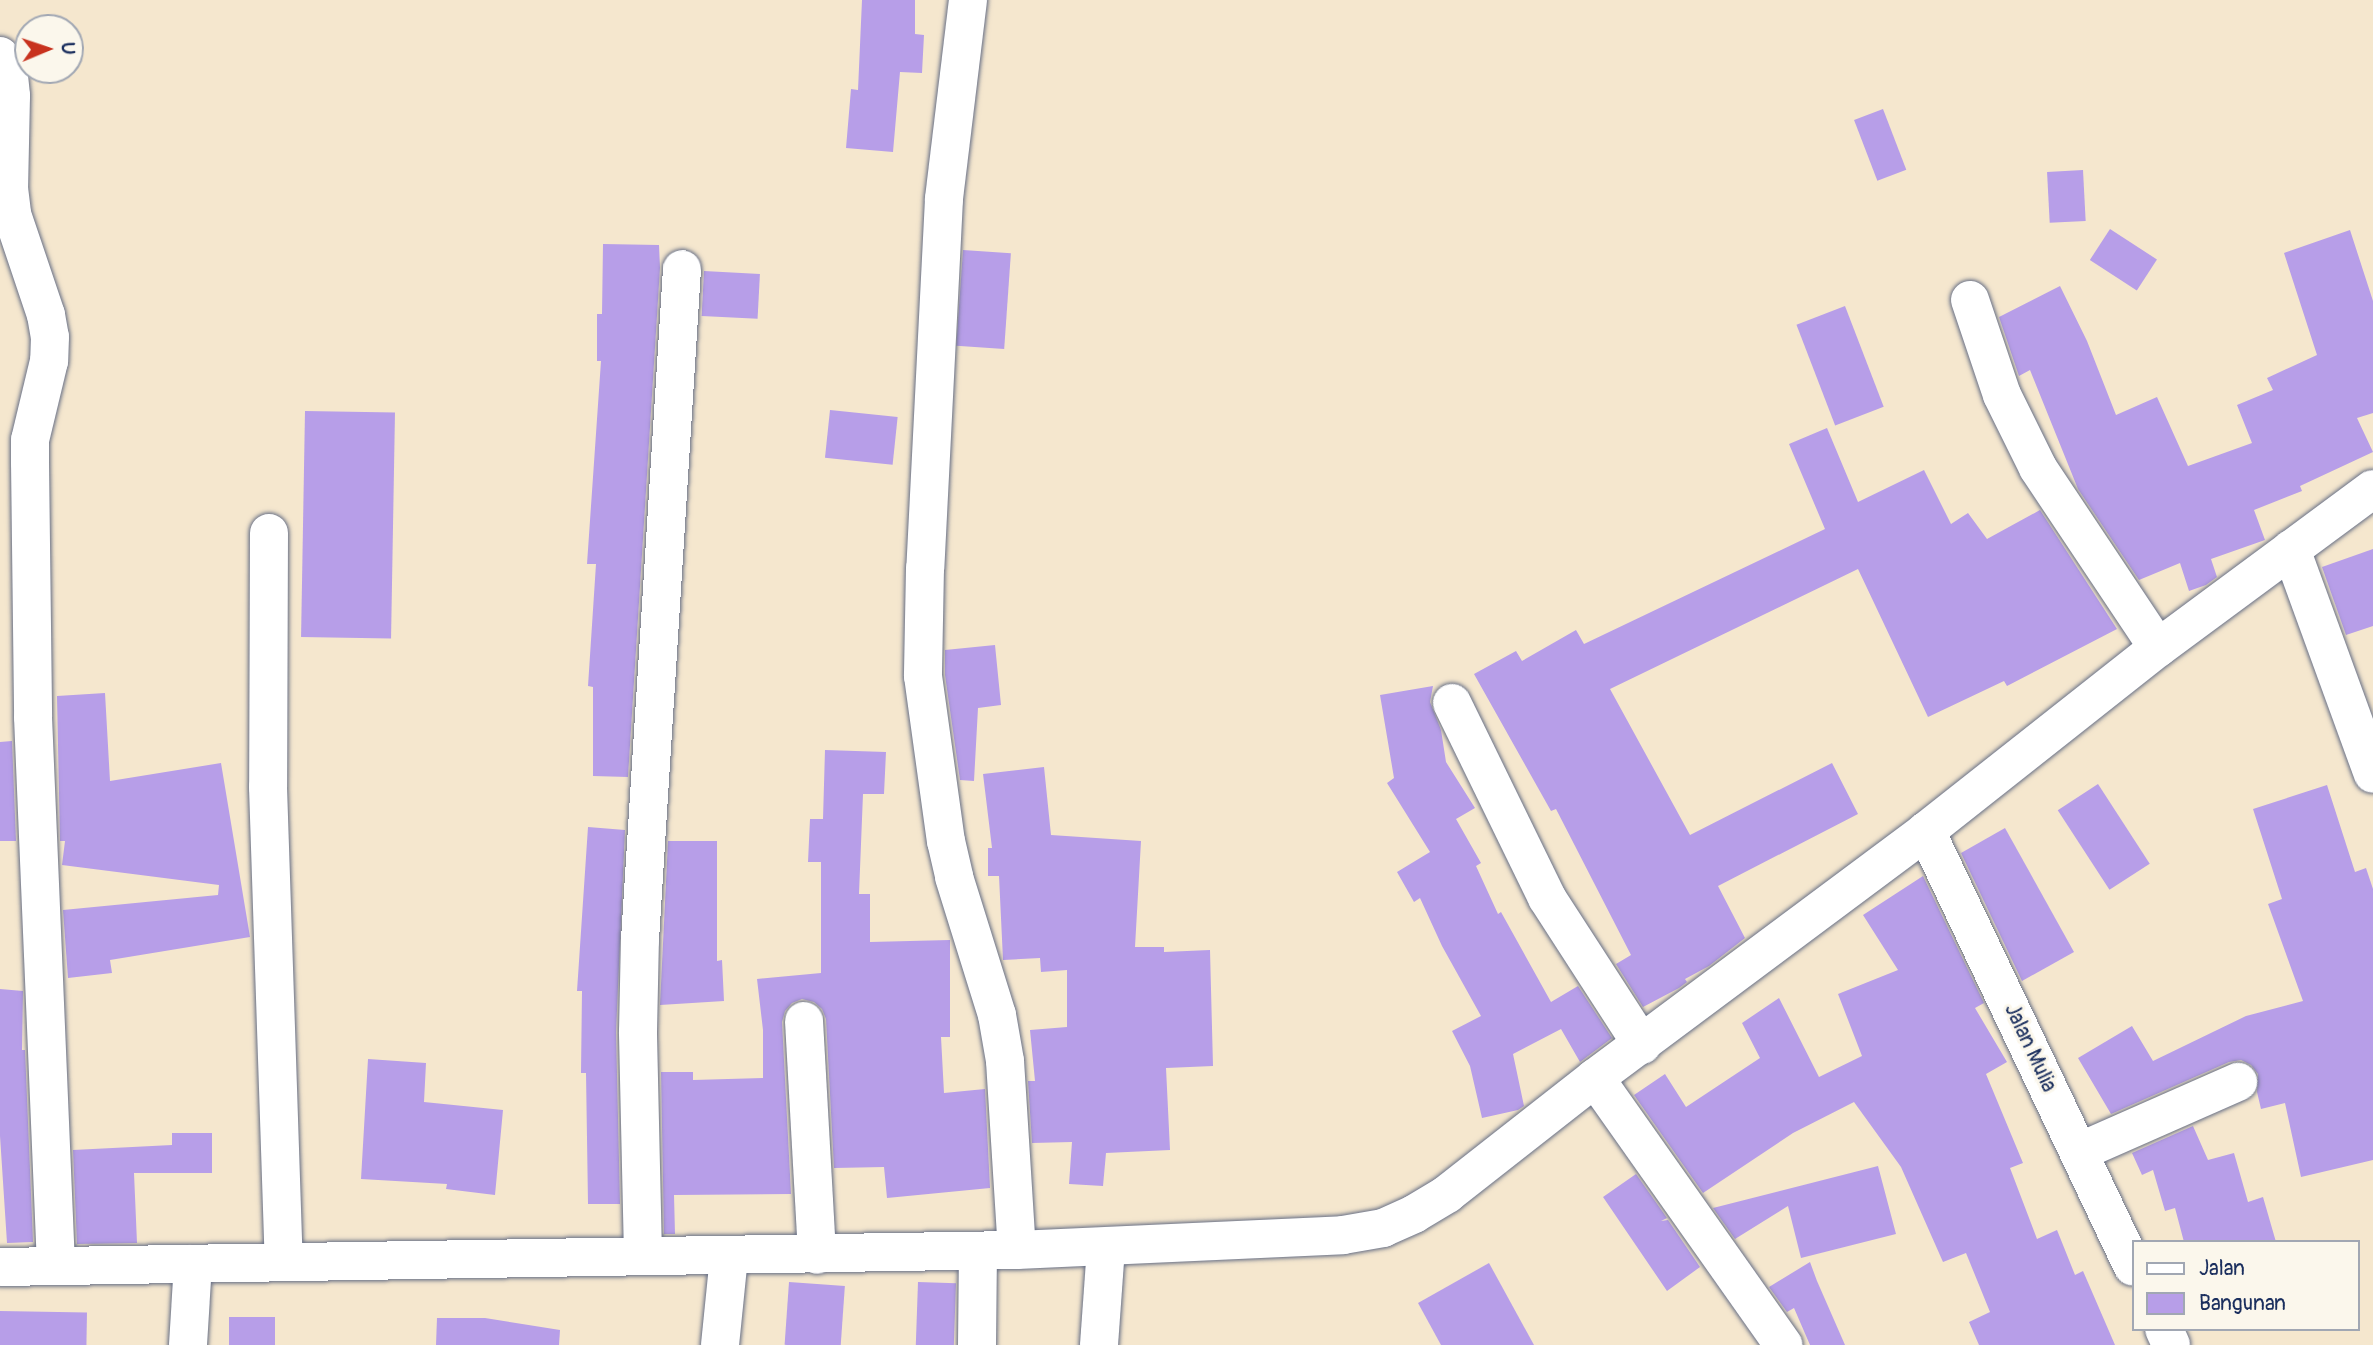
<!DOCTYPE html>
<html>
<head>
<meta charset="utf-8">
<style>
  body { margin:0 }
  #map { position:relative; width:2373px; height:1345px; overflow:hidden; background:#f5e7ce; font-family:Pangolin,sans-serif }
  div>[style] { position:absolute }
  .building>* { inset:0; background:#b79ee8; transform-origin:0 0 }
  .roads { filter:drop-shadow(0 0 2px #676f85) drop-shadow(0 0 2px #676f85) }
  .minor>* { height:38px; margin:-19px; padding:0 19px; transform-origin:19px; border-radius:19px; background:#fff }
  .major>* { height:38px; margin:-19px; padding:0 19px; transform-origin:19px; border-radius:19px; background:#fff }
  span { translate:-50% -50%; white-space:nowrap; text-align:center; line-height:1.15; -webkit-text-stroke:6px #fbf7ec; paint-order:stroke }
  .street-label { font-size:21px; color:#1b2f5e }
  .legend { position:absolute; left:2132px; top:1240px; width:228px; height:91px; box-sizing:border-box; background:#fbf7ec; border:2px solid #a1a7b3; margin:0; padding:9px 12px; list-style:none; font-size:21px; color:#1b2f5e }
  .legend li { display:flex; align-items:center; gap:14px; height:35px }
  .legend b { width:35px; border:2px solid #a1a7b3 }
  .north { position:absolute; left:14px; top:14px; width:70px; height:70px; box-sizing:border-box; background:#fbf7ec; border:2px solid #a1a7b3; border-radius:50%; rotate:88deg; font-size:19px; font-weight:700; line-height:28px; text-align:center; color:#1b2f5e }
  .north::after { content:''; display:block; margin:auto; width:24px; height:32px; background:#c8321e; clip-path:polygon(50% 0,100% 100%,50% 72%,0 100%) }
</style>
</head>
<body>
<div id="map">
  <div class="building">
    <i style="clip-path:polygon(862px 0,915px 0,915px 34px,924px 35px,922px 73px,900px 72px,893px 152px,846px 148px,851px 89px,858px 90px)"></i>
    <i style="left:1883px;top:109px;width:65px;height:31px;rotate:69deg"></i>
    <i style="left:2083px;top:170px;width:51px;height:36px;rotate:87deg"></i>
    <i style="left:2110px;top:229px;width:56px;height:37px;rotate:33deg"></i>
    <i style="clip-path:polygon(2350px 230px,2373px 301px,2373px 413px,2357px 418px,2373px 452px,2300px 486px,2302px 491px,2254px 510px,2265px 540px,2211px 559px,2217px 577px,2206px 585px,2189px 591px,2180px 563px,2139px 580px,2078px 489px,2030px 370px,2019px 376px,1999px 317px,2060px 286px,2087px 341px,2116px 415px,2157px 397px,2188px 466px,2252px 443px,2237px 405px,2273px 390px,2267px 378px,2317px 355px,2284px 253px)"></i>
    <i style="clip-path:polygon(603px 244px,659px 245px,660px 268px,628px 777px,593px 776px,593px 687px,588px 686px,596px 564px,587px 564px,601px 361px,597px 361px,597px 314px,602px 314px)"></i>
    <i style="left:963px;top:250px;width:48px;height:96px;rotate:4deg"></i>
    <i style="left:704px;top:271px;width:56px;height:45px;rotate:3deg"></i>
    <i style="left:1845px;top:306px;width:108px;height:52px;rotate:69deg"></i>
    <i style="left:830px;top:410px;width:68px;height:48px;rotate:6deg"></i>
    <i style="left:305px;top:411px;width:90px;height:226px;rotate:1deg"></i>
    <i style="clip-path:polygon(1827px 428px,1858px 502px,1924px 470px,1951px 524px,1968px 513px,1987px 539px,2040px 510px,2117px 629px,2007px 686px,2004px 681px,1928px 717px,1858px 569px,1610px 689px,1690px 835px,1832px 763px,1858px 814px,1718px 886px,1745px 938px,1709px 966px,1685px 979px,1687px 982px,1679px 988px,1643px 1007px,1616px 964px,1631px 955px,1556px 809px,1551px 811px,1474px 674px,1516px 651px,1522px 661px,1576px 630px,1584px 644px,1825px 529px,1789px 444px)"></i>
    <i style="clip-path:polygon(2373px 549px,2373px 626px,2346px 635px,2322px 567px)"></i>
    <i style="clip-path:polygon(995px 645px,1001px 705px,978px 708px,974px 781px,960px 780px,945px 675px,945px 650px)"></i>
    <i style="clip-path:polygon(1433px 686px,1430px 702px,1441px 730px,1446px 762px,1475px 808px,1456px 819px,1481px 863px,1476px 866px,1498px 914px,1501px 912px,1551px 1002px,1578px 986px,1612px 1038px,1580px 1062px,1561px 1029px,1513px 1054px,1524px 1106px,1518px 1110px,1482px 1118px,1470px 1066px,1452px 1031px,1481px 1016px,1442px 946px,1420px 898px,1414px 902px,1397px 872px,1430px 852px,1387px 783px,1394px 778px,1380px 695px)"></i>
    <i style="clip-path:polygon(105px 693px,110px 781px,221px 763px,250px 937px,110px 960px,112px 973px,68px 978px,63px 910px,218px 895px,219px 885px,62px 865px,65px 841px,60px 841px,57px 696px)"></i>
    <i style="clip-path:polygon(12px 741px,16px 841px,0 841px,0 742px)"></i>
    <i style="clip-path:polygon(825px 750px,886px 752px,884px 794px,863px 794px,859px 894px,870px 894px,870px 942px,950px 940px,950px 1037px,941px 1037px,944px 1093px,985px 1089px,990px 1188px,887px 1198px,884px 1167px,834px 1168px,826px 1019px,822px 1009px,814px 1002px,802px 999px,792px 1003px,785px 1011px,782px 1022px,791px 1194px,674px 1195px,675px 1234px,664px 1234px,661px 1072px,693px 1072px,693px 1080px,763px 1078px,763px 1030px,757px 979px,821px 973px,821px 862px,808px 862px,810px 819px,823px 819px)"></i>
    <i style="clip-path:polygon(1044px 767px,1051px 835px,1141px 841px,1135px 947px,1164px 947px,1164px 952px,1210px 950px,1213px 1066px,1166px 1068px,1170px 1150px,1106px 1153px,1103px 1186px,1069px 1184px,1072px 1142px,1032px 1143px,1028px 1081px,1035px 1081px,1030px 1030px,1067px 1027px,1067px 970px,1041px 972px,1040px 958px,1003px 960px,999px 876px,988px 876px,988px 848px,992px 848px,983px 774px)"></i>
    <i style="left:2098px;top:784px;width:95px;height:48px;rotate:57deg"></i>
    <i style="clip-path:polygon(2327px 785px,2355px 872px,2366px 868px,2373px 889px,2373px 1160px,2301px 1177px,2285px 1103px,2261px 1109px,2257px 1092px,2258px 1074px,2251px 1065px,2241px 1060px,2229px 1062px,2111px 1114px,2078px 1058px,2132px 1026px,2153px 1061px,2246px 1016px,2303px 1001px,2268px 904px,2282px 899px,2253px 809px)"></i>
    <i style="clip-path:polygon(588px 827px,625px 830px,616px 1032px,620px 1204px,588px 1204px,586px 1073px,581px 1073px,582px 991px,577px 991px)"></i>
    <i style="clip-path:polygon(2005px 828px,2074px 952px,2022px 981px,1961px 853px)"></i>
    <i style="clip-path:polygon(668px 841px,717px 841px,717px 961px,722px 960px,724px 1001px,660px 1005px)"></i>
    <i style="clip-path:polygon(1923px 876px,1984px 1003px,1975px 1008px,2007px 1062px,1986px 1074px,2023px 1163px,2010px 1168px,2037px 1239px,2057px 1230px,2075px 1275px,2083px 1271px,2115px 1345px,1979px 1345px,1969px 1322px,1990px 1312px,1966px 1253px,1943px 1262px,1901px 1167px,1854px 1102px,1793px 1133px,1703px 1193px,1634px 1095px,1665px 1074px,1686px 1107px,1760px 1058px,1742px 1023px,1779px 998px,1819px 1077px,1862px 1056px,1838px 994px,1898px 970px,1863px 915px)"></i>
    <i style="clip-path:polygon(0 989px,23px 991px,22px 1050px,25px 1050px,33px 1242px,7px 1243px,0 1136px)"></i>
    <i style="clip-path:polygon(368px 1059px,426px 1063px,424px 1102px,503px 1110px,495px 1195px,446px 1189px,447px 1184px,361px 1179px)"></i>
    <i style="clip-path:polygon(2193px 1126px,2208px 1160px,2234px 1153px,2248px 1202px,2263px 1197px,2276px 1242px,2184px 1242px,2175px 1208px,2165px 1211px,2153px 1170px,2142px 1175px,2132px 1153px)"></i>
    <i style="clip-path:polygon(172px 1133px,212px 1133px,212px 1173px,134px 1173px,137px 1243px,77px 1244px,73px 1150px,172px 1145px)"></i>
    <i style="clip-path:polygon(1878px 1166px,1896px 1234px,1801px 1258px,1788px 1206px,1735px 1239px,1713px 1208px)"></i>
    <i style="clip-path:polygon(1636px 1174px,1667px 1218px,1661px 1221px,1668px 1220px,1700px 1267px,1667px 1291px,1603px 1197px)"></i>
    <i style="clip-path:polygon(1810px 1262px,1817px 1281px,1845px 1345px,1810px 1345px,1794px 1308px,1787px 1312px,1769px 1287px)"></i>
    <i style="clip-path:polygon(1489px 1263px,1534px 1345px,1441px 1345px,1418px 1303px)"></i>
    <i style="left:789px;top:1282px;width:56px;height:63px;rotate:4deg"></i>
    <i style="left:918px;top:1282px;width:38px;height:63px;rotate:2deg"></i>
    <i style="left:0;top:1311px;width:87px;height:34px;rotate:1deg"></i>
    <i style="left:275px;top:1317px;width:28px;height:46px;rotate:90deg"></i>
    <i style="clip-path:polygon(437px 1318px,485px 1318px,560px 1330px,559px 1345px,436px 1345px)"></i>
  </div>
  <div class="roads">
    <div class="minor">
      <i style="left:968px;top:0;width:200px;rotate:96.9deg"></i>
      <i style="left:944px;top:199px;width:369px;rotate:92.9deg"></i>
      <i style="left:925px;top:568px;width:108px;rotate:91.1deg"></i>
      <i style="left:923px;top:676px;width:167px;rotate:82.1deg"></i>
      <i style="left:946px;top:841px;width:37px;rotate:77deg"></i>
      <i style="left:954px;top:877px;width:145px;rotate:72.7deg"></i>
      <i style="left:997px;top:1015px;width:47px;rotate:80.1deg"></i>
      <i style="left:1005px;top:1061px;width:189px;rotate:86.4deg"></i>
      <i style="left:0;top:56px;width:22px;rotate:66deg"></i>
      <i style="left:9px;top:76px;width:20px;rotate:84deg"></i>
      <i style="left:11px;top:96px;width:92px;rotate:91.2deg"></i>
      <i style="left:9px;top:188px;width:26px;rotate:83deg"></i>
      <i style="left:12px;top:214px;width:107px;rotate:71.4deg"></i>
      <i style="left:46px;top:315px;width:22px;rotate:80deg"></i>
      <i style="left:50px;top:337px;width:24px;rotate:92deg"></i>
      <i style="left:49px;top:361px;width:81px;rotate:103.5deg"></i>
      <i style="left:30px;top:440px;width:22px;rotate:90deg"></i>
      <i style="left:30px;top:462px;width:255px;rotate:89.3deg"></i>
      <i style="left:33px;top:717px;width:549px;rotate:87.6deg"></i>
      <i style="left:1970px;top:300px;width:100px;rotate:71.4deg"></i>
      <i style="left:2002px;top:395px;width:81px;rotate:63.7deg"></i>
      <i style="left:2038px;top:468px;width:216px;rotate:56.3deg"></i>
      <i style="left:269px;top:533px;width:254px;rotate:90.2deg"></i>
      <i style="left:268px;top:787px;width:475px;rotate:88.1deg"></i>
      <i style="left:2291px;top:549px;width:239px;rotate:70deg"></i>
      <i style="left:1452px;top:703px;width:217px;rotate:64deg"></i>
      <i style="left:1547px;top:898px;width:175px;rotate:57.1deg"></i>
      <i style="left:1926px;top:831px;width:482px;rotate:64.6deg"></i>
      <i style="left:804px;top:1021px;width:234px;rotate:86.8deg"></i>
      <i style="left:1595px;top:1078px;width:327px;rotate:54.8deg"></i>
      <i style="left:2079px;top:1152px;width:174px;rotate:-23.8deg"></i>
      <i style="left:643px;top:1255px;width:223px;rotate:-91.3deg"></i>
      <i style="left:638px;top:1032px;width:92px;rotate:-88.8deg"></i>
      <i style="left:640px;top:940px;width:672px;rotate:-86.42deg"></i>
      <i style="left:2164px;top:1329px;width:17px;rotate:66deg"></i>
      <i style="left:188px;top:1345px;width:81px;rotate:-86.5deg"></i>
      <i style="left:720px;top:1345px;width:89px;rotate:-84.2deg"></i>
      <i style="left:977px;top:1345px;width:94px;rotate:-89.4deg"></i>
      <i style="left:1099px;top:1345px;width:98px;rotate:-85.9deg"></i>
    </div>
    <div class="major">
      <i style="left:0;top:1267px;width:1017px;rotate:-0.96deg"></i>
      <i style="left:1017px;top:1250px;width:326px;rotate:-2.6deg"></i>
      <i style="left:1343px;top:1235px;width:41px;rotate:-9.9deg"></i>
      <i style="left:1383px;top:1228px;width:34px;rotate:-24deg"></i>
      <i style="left:1414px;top:1214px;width:39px;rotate:-31deg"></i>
      <i style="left:1447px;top:1194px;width:188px;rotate:-38.1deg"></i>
      <i style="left:1595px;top:1078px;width:413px;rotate:-36.7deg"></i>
      <i style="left:1926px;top:831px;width:295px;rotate:-38.3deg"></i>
      <i style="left:2158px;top:648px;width:267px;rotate:-36.5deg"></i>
    </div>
  </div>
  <div class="street-label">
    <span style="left:2030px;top:1048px;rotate:65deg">Jalan Mulia</span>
  </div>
  <ul class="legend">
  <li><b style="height:9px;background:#fff"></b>Jalan</li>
  <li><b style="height:19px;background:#b79ee8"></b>Bangunan</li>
  </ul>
  <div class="north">U</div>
</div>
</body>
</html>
